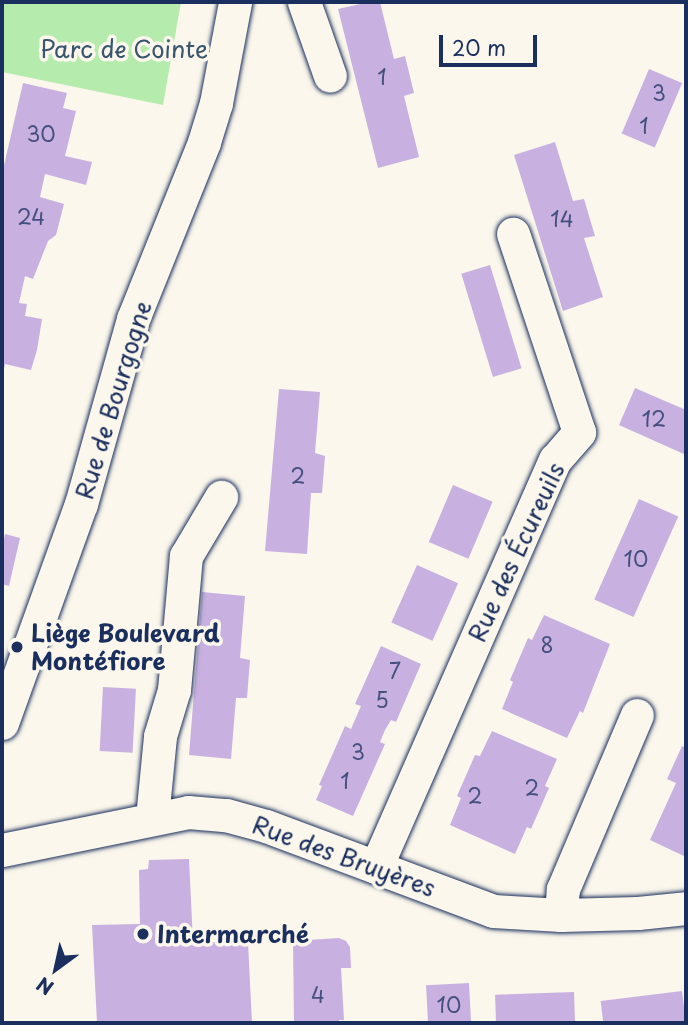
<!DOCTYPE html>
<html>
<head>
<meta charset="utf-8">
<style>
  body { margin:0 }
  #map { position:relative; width:688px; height:1025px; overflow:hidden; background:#fbf7ec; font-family:"Playpen Sans",sans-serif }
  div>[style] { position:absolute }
  .green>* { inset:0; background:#b5ecae }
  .building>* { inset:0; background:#c8b1e0; transform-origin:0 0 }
  .roads { filter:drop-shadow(0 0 2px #1b2f5e) drop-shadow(0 0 2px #1b2f5e) }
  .street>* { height:33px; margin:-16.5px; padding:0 16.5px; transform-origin:16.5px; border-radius:16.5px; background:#fbf7ec }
  .dots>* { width:19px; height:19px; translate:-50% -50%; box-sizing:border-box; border:4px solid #fbf7ec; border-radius:50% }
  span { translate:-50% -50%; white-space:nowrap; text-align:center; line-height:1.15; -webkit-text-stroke:7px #fbf7ec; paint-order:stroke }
  .number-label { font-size:21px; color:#46507e }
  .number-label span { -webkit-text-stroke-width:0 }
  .park-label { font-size:24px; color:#3a556e }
  .street-label { font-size:24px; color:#1b2f5e }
  .poi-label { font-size:24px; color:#1b2f5e; font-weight:700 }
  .left { translate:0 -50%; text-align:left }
  .frame { position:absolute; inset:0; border:4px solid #1b2f5e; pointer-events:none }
  .north { position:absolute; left:21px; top:934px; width:70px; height:70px; -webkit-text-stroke:5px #fbf7ec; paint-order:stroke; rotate:213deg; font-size:19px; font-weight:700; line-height:28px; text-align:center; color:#1b2f5e }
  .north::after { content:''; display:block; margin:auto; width:24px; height:32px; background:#1b2f5e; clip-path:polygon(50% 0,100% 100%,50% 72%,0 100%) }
  .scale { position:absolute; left:439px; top:35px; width:98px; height:32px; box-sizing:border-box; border:4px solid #1b2f5e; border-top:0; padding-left:9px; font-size:21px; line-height:24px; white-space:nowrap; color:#1b2f5e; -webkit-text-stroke:5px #fbf7ec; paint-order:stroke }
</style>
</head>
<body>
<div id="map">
  <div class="green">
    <i style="clip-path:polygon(2px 2px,181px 2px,163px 105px,2px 72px)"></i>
  </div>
  <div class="building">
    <i style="clip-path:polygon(369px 2px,380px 2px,394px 59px,405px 56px,414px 93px,404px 96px,419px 157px,378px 168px,338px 9px)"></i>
    <i style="left:649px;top:69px;width:36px;height:70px;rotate:23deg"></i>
    <i style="clip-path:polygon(23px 83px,67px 93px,63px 108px,76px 111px,65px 156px,92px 162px,86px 185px,45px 174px,40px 197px,64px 204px,56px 235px,48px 241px,33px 279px,25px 276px,19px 303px,27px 304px,25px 316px,42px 319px,37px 350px,31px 370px,5px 364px,3px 374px,2px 174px)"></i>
    <i style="clip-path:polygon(555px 142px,573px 201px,584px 199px,595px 236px,584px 238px,603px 297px,563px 311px,514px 155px)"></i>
    <i style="left:490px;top:265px;width:108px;height:30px;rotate:73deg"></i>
    <i style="clip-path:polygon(635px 388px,686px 410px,686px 455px,619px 425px)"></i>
    <i style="clip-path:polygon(279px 389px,320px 392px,315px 453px,325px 456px,322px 493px,311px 493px,307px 554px,265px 551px)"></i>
    <i style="left:453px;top:485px;width:43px;height:62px;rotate:23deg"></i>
    <i style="left:639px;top:499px;width:43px;height:110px;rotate:24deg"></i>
    <i style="clip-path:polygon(5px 534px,20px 538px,9px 586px,2px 584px,2px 549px)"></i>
    <i style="left:417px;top:565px;width:45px;height:63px;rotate:24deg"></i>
    <i style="clip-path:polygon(202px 592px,245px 596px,240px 658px,250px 660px,247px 698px,236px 698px,231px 759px,189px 755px)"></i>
    <i style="clip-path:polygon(544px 615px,610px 644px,583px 713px,580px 711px,567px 738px,502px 709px,513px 682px,510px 680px,528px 638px,532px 640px)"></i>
    <i style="clip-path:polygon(381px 646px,421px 664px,396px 722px,391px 720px,385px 730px,380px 742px,385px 744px,353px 816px,316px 800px,322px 786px,319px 785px,345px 726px,351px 729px,361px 706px,355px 704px)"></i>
    <i style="left:103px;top:687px;width:33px;height:64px;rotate:3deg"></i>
    <i style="clip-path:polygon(492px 731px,557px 759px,545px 786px,549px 788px,531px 829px,527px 827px,515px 854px,450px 825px,461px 798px,457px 796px,475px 755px,480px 756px)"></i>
    <i style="clip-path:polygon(682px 746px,686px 748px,686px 857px,650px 840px,676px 783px,667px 779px)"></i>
    <i style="clip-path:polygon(189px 859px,193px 942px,248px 942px,252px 1023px,97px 1023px,92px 925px,140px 924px,139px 870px,148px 869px,149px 860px)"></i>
    <i style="clip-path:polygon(339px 938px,346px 941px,350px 947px,351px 968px,341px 968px,344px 1020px,339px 1020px,339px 1023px,294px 1022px,293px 941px)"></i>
    <i style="left:469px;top:983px;width:40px;height:43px;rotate:87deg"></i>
    <i style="left:682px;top:991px;width:32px;height:82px;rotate:83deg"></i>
    <i style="left:574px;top:992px;width:31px;height:79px;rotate:88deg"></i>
  </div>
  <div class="roads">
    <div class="street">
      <i style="left:304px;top:2px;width:78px;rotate:70.6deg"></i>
      <i style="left:2px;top:723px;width:233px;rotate:-70.2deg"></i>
      <i style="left:81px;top:504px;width:192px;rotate:-74.3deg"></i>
      <i style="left:133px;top:319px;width:191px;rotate:-68.1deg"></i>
      <i style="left:204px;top:142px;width:41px;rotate:-72.9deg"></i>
      <i style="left:216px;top:103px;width:103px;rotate:-79.3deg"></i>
      <i style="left:152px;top:818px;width:82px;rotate:-84.4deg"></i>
      <i style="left:160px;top:736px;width:48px;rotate:-73.1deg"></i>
      <i style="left:174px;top:690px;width:135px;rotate:-84.9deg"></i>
      <i style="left:186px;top:556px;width:69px;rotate:-59.3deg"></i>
      <i style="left:2px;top:850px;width:190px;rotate:-11.5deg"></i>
      <i style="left:188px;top:812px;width:38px;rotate:5deg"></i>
      <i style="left:226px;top:815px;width:41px;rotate:15.4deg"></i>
      <i style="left:266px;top:826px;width:242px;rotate:20.5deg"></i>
      <i style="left:493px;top:911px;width:68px;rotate:3.4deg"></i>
      <i style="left:561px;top:915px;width:77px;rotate:-1.5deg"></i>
      <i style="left:638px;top:913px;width:48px;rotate:-5.9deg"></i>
      <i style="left:376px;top:867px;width:445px;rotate:-66.3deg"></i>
      <i style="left:555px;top:460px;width:37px;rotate:-49deg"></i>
      <i style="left:579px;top:432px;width:209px;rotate:-108.4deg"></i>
      <i style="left:561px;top:915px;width:26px;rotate:-86deg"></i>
      <i style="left:563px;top:889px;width:189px;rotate:-67deg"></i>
    </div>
  </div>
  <div class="dots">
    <i style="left:17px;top:647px;background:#1b2f5e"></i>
    <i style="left:143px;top:934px;background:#1b2f5e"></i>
  </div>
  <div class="number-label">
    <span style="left:382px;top:76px">1</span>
    <span style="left:659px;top:92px">3</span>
    <span style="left:644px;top:125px">1</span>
    <span style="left:41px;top:133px">30</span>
    <span style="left:31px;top:216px">24</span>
    <span style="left:562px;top:218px">14</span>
    <span style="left:654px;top:418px">12</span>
    <span style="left:298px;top:475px">2</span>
    <span style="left:636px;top:558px">10</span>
    <span style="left:547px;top:644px">8</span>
    <span style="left:395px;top:670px">7</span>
    <span style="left:382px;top:699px">5</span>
    <span style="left:358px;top:751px">3</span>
    <span style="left:345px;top:780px">1</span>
    <span style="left:532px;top:787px">2</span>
    <span style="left:475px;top:795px">2</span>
    <span style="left:318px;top:994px">4</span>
    <span style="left:449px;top:1004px">10</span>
  </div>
  <div class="park-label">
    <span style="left:124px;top:49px">Parc de Cointe</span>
  </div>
  <div class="street-label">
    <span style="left:113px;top:400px;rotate:-73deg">Rue de Bourgogne</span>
    <span style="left:516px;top:552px;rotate:-65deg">Rue des Écureuils</span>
    <span style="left:344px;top:856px;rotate:20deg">Rue des Bruyères</span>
  </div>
  <div class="poi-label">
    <span class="left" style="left:31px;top:647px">Liège Boulevard<br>Montéfiore</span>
    <span class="left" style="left:157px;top:934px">Intermarché</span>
  </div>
  <div class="frame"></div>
  <div class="north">N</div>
  <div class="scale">20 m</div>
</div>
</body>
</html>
